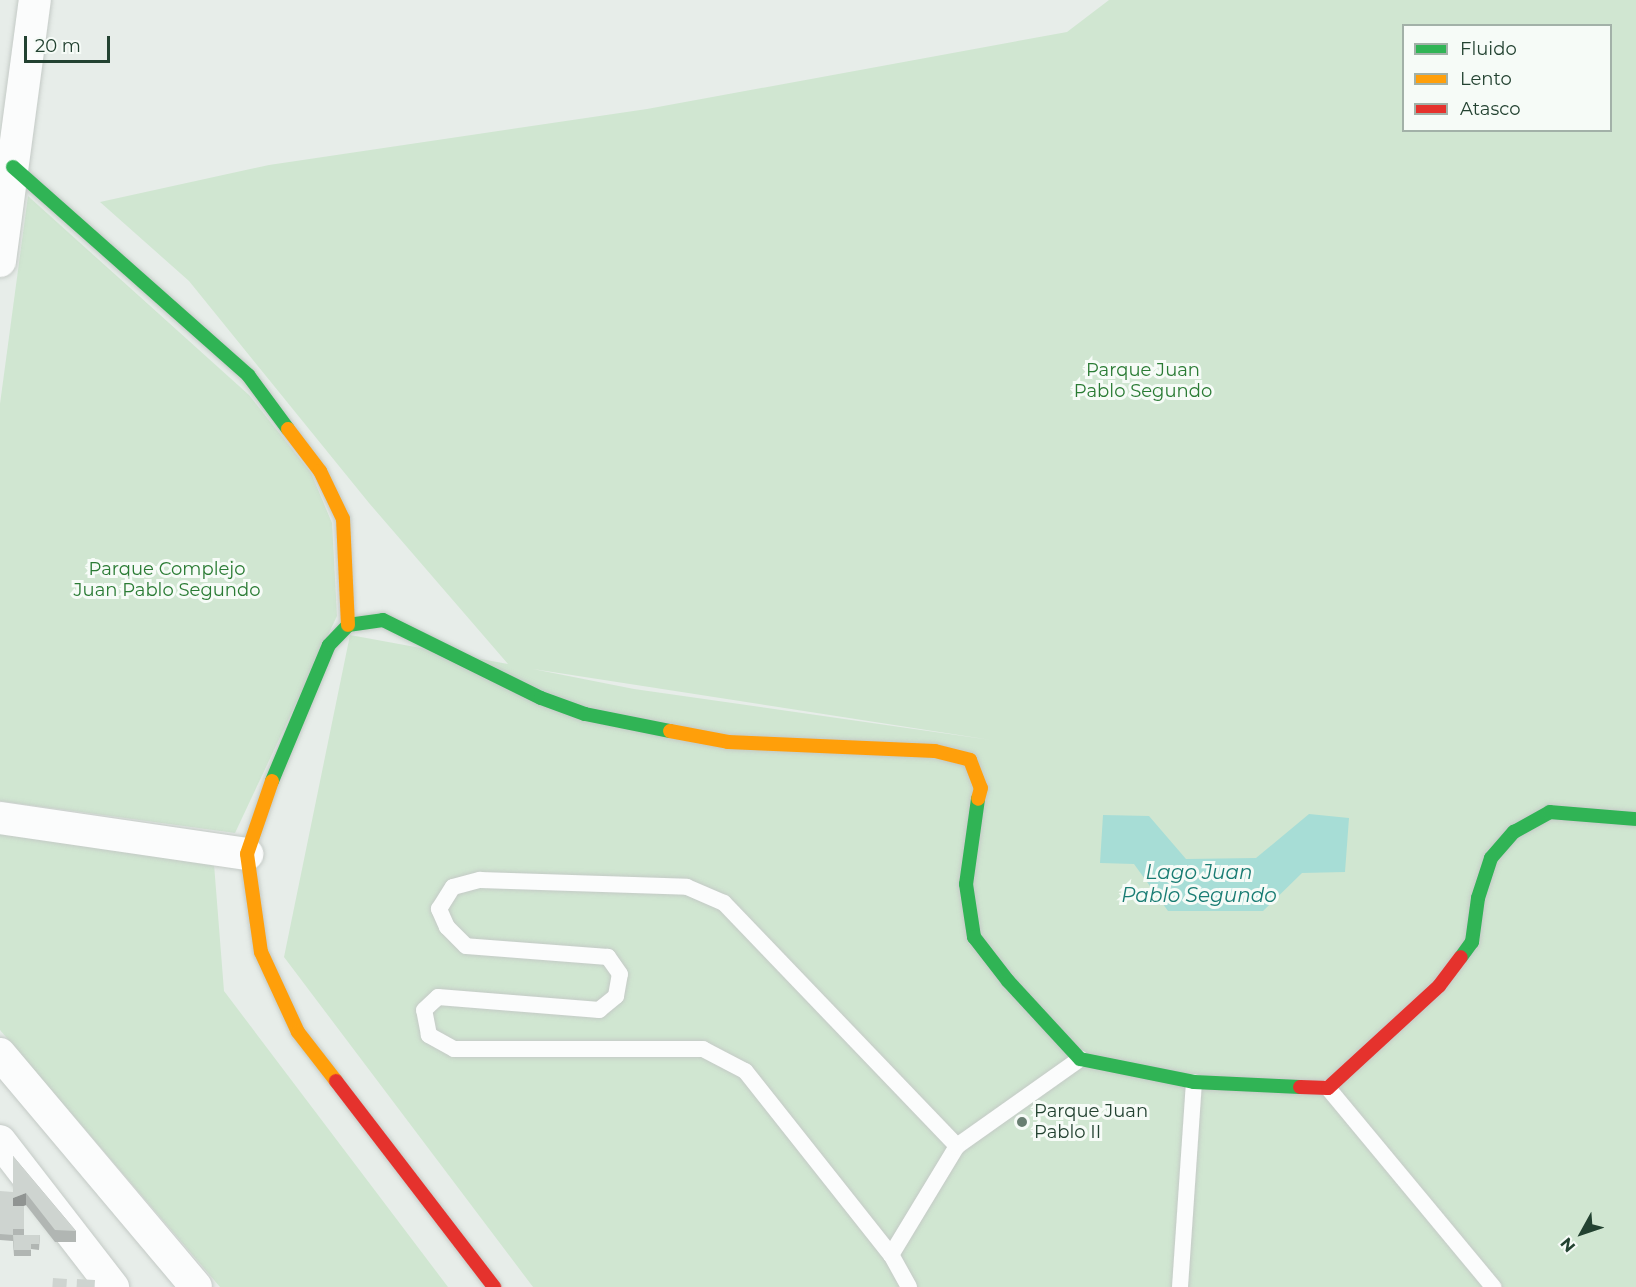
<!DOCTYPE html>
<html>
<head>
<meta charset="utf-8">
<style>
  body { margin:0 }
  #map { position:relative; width:1636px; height:1287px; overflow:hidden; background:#e7ede9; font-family:Montserrat,sans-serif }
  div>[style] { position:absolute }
  .green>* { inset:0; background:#d0e6d1 }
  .water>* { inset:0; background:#a7ddd6 }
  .roads { filter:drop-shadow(0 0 2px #c4cac6) drop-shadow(0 0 2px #c4cac6) }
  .lane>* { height:16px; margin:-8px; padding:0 8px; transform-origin:8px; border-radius:8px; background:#fbfcfc }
  .street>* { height:32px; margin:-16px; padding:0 16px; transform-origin:16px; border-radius:16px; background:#fbfcfc }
  .fast>* { height:14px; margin:-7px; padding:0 7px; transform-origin:7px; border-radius:7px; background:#30b455 }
  .slow>* { height:14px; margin:-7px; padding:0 7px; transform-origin:7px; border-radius:7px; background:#ff9f0a }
  .jam>* { height:14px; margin:-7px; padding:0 7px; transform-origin:7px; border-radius:7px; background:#e5322d }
  .wall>* { inset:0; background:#b1b6b3 }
  .shaded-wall>* { inset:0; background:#909492 }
  .building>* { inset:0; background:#ced4d0; transform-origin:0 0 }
  .dots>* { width:16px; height:16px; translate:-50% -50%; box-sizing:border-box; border:3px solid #f6fbf7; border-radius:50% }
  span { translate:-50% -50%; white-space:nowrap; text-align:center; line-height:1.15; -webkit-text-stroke:6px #f6fbf7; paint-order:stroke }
  .park-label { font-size:18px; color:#2a7b34 }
  .poi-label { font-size:18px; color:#234231 }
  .left { translate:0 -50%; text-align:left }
  .water-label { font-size:20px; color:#197c73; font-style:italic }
  .legend { position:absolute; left:1402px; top:24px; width:210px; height:108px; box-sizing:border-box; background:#f6fbf7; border:2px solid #a2b1a8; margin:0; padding:8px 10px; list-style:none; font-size:18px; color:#234231 }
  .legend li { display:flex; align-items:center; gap:12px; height:30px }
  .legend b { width:30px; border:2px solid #a2b1a8 }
  .north { position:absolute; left:1552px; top:1203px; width:60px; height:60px; -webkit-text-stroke:4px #f6fbf7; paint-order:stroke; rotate:230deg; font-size:16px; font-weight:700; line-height:24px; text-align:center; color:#234231 }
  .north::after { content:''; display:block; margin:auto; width:21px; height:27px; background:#234231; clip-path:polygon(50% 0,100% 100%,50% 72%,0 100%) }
  .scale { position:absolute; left:24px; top:36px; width:86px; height:27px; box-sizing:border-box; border:3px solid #234231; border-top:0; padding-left:8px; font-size:18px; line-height:21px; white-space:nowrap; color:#234231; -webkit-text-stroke:4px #f6fbf7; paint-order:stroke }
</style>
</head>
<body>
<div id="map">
  <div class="green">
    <i style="clip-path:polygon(evenodd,1109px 0,1636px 0,1636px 1287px,533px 1287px,284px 957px,350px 635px,508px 664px,369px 503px,189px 281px,100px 202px,269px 165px,647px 109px,1067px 32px,1109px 0,1404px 26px,1610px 26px,1610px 130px,1404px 130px,1404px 26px,1109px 0,533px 669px,991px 740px,634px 689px,533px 669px)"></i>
    <i style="clip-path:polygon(28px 196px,249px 395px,311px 473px,332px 523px,337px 616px,235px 833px,0 801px,0 404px)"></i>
    <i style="clip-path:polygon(0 832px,214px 864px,224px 991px,448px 1287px,220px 1287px,0 1030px)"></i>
  </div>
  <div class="water">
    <i style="clip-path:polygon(1309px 814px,1349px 818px,1345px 872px,1302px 873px,1263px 911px,1168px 911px,1134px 864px,1100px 863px,1103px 815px,1149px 816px,1186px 859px,1256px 858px)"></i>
  </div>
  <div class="roads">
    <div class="lane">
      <i style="left:1328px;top:1088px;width:259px;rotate:50.3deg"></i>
      <i style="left:891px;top:1255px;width:127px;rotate:-58.8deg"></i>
      <i style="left:957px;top:1146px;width:151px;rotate:-35.3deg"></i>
      <i style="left:909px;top:1287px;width:37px;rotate:-119deg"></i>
      <i style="left:891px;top:1255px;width:235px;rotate:-128.4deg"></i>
      <i style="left:745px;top:1071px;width:47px;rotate:-152.4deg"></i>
      <i style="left:703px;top:1049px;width:249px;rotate:180deg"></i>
      <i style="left:454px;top:1049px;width:29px;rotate:-151deg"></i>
      <i style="left:429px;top:1035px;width:25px;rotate:-101deg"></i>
      <i style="left:424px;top:1010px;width:19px;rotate:-43deg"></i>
      <i style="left:438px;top:997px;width:162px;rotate:4.6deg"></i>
      <i style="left:599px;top:1010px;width:22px;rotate:-39deg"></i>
      <i style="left:616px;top:996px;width:22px;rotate:-80deg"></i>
      <i style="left:620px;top:974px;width:21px;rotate:-125deg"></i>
      <i style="left:608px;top:957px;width:142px;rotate:-175.6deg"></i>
      <i style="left:466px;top:946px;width:27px;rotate:-135deg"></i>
      <i style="left:447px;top:927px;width:20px;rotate:-114deg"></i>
      <i style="left:439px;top:909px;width:26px;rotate:-58deg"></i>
      <i style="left:453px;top:887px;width:28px;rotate:-15deg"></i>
      <i style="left:480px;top:880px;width:207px;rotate:1.9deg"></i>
      <i style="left:687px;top:887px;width:40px;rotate:23.4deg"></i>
      <i style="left:724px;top:903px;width:337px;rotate:46.2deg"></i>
      <i style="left:1180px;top:1287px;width:205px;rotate:-86.1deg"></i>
    </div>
    <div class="street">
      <i style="left:0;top:261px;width:263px;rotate:-82.4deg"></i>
      <i style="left:0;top:818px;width:250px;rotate:8.3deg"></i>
      <i style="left:0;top:1054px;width:304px;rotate:49.9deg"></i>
      <i style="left:0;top:1141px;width:185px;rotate:52.3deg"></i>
    </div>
    <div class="fast">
      <i style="left:13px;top:167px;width:314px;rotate:41.5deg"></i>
      <i style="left:248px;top:375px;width:67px;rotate:53.5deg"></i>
      <i style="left:272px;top:781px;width:147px;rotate:-67.3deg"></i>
      <i style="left:329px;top:645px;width:28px;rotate:-46deg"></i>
      <i style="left:348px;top:625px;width:35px;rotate:-8deg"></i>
      <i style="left:383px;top:620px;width:176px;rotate:26.3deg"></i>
      <i style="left:541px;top:698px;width:47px;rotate:20deg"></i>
      <i style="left:585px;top:714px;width:87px;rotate:11.3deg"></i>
      <i style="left:978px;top:799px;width:86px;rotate:98deg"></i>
      <i style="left:966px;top:884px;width:54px;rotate:81.4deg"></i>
      <i style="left:974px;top:937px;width:56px;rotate:52.3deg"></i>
      <i style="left:1008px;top:981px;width:106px;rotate:47.3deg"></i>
      <i style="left:1080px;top:1059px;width:116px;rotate:11.4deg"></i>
      <i style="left:1194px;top:1082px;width:106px;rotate:2.7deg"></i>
      <i style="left:1461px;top:957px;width:19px;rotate:-54deg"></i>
      <i style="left:1472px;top:942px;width:44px;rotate:-82.2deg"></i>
      <i style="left:1478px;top:898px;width:42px;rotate:-72deg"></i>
      <i style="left:1491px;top:858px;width:35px;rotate:-49deg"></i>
      <i style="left:1514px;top:832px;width:41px;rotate:-29.1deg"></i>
      <i style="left:1550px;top:812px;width:86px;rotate:4.7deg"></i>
    </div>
    <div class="slow">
      <i style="left:288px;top:429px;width:53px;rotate:52.7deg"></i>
      <i style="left:320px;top:471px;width:53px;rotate:64.4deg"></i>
      <i style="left:343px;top:519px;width:106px;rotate:87.3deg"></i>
      <i style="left:670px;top:731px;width:59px;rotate:10.7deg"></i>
      <i style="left:728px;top:742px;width:207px;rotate:2.5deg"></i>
      <i style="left:935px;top:751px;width:36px;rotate:14deg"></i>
      <i style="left:970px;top:760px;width:30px;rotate:69deg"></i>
      <i style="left:981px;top:788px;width:11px;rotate:105deg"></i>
      <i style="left:272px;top:781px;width:77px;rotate:108.9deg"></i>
      <i style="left:247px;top:854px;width:99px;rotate:81.9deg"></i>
      <i style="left:261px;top:952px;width:88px;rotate:65.2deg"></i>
      <i style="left:298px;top:1032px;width:62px;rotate:52.2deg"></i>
    </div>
    <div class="jam">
      <i style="left:336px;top:1081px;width:260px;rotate:52.5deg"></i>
      <i style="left:1300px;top:1087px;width:28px;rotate:2deg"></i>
      <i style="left:1328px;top:1088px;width:151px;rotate:-42.6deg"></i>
      <i style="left:1439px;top:986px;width:36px;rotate:-53deg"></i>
    </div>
  </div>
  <div class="wall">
    <i style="clip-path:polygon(13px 1156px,76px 1231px,76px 1242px,55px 1242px,26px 1205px,23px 1206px,24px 1206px,24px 1235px,40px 1235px,39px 1250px,31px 1249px,31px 1256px,14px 1256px,13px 1241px,0 1240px,0 1191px,13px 1235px)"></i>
  </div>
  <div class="shaded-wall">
    <i style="clip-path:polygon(26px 1193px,26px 1205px,13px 1210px,13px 1198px)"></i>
  </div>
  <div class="building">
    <i style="clip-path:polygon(13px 1156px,76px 1231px,55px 1230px,26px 1193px,13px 1198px)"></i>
    <i style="clip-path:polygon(0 1191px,13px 1192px,13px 1235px,40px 1235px,39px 1244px,31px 1244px,31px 1250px,14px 1250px,13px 1235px,0 1234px)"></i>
    <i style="left:13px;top:1206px;width:11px;height:23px"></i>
    <i style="left:53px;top:1278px;width:14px;height:9px;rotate:4deg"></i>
    <i style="left:77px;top:1279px;width:18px;height:8px;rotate:3deg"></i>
  </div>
  <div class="dots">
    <i style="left:1022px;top:1122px;background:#687e71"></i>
  </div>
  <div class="park-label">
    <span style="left:1143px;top:381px">Parque Juan<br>Pablo Segundo</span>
    <span style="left:167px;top:580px">Parque Complejo<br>Juan Pablo Segundo</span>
  </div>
  <div class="poi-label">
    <span class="left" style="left:1034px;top:1122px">Parque Juan<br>Pablo II</span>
  </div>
  <div class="water-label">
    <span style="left:1199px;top:884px">Lago Juan<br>Pablo Segundo</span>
  </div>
  <ul class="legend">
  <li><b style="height:8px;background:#30b455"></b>Fluido</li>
  <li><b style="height:8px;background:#ff9f0a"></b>Lento</li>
  <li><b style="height:8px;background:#e5322d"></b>Atasco</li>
  </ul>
  <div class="north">N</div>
  <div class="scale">20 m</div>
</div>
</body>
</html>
